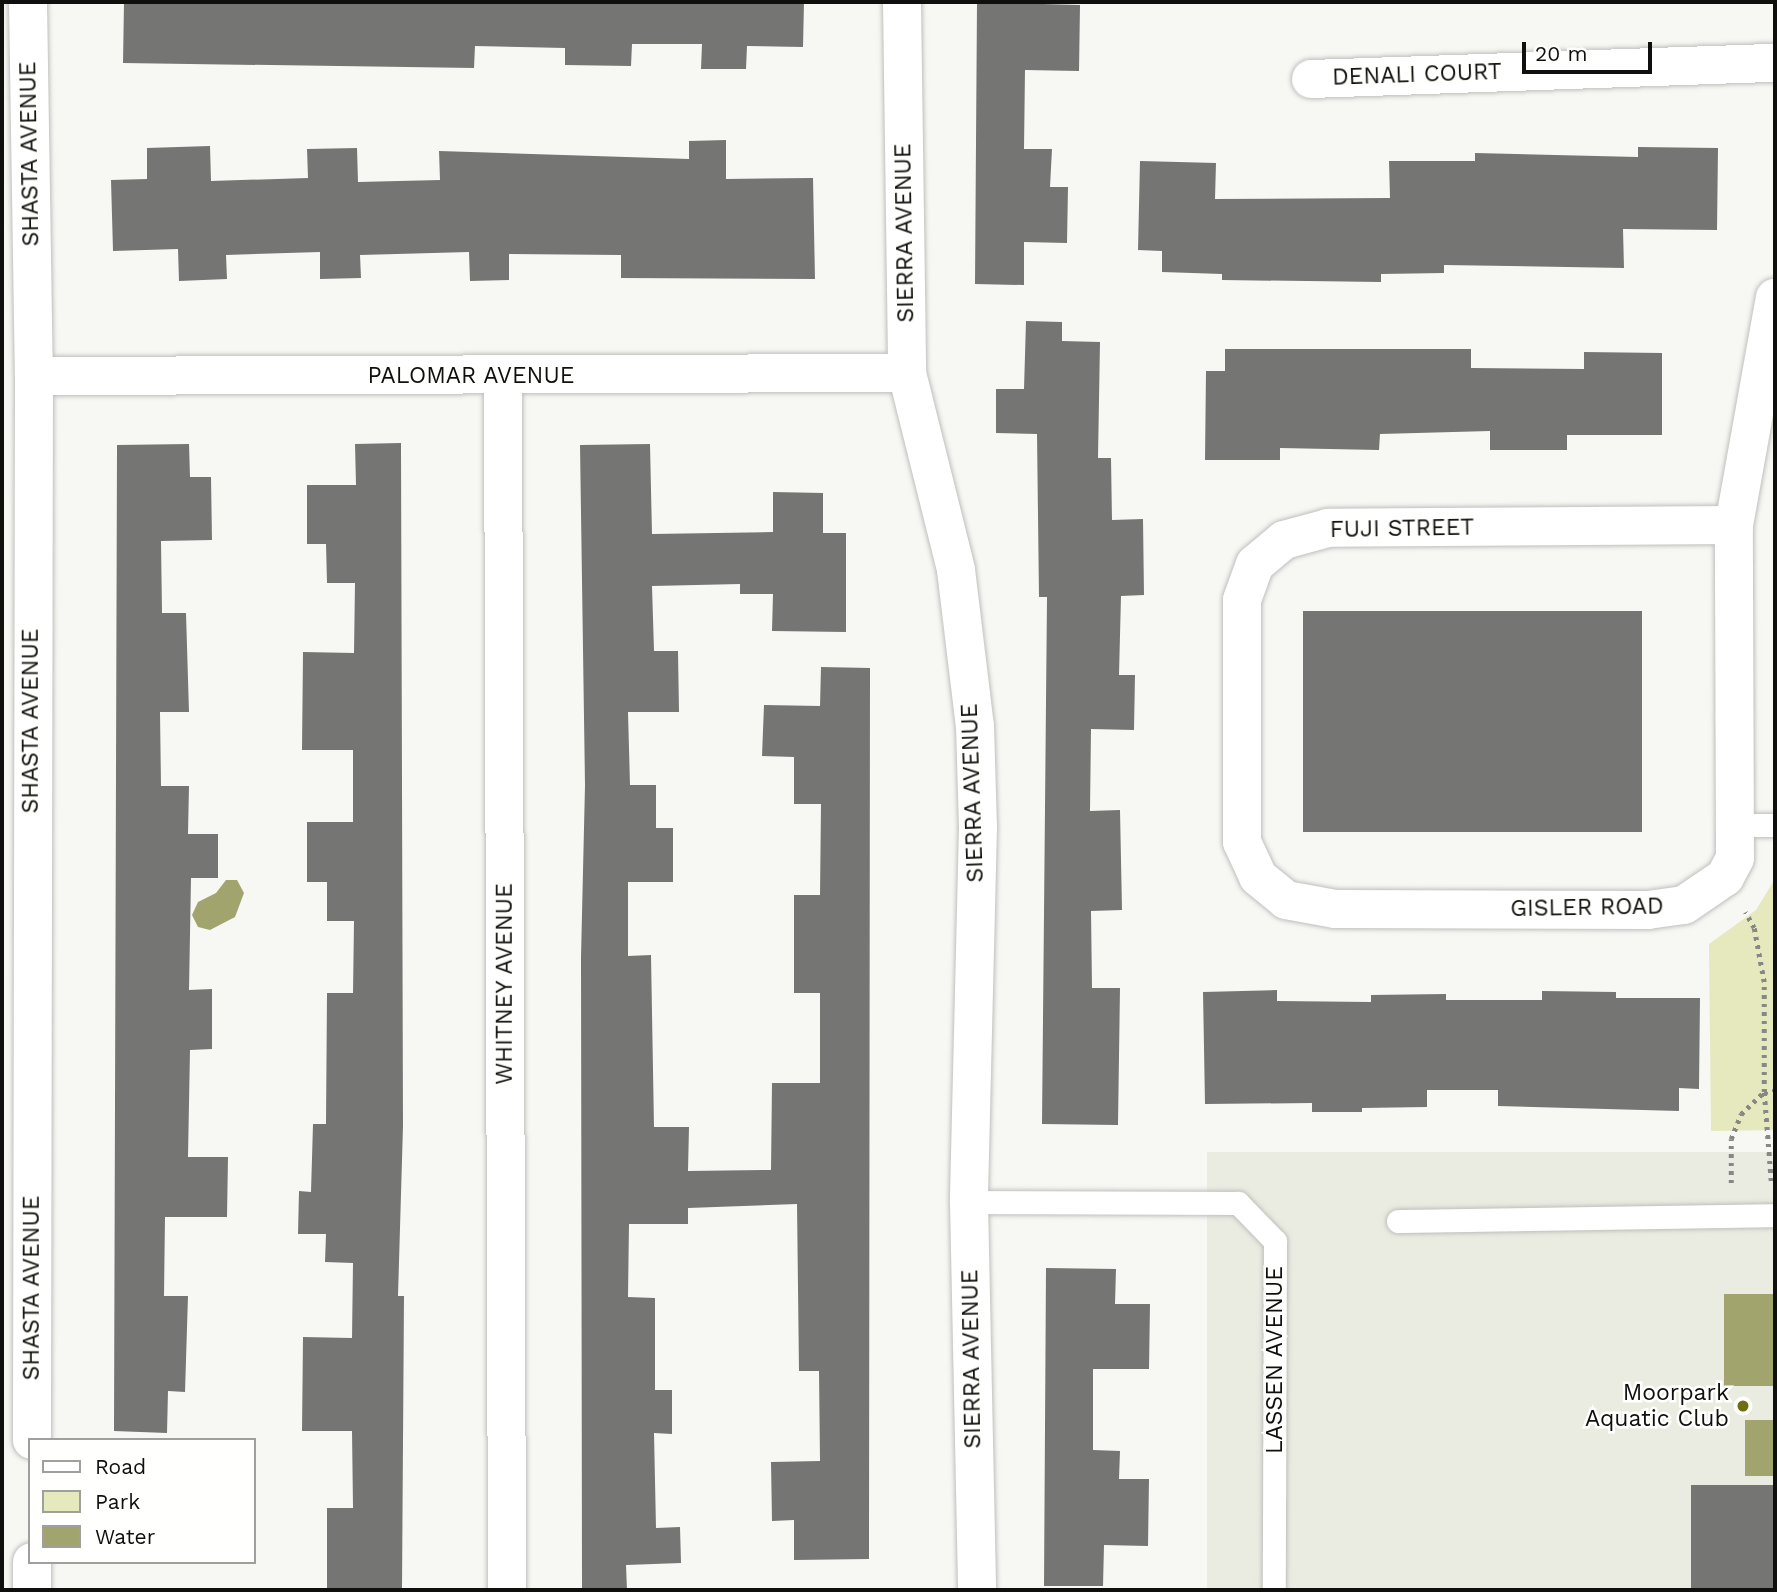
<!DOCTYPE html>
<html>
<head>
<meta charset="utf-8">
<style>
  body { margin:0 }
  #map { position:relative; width:1777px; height:1592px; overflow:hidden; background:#f7f7f4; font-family:"Work Sans",sans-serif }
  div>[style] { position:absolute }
  .built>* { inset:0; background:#ebece1; transform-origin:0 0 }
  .green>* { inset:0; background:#e6e8be }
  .water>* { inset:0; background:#a1a46d; transform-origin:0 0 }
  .building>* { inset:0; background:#757673; transform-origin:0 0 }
  .path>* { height:4.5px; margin-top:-2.25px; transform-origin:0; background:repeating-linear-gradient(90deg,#878785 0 3.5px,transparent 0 8.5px) }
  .roads { filter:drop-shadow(0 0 2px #bfbfbc) drop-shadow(0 0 2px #bfbfbc) }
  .service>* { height:23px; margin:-11.5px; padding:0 11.5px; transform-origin:11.5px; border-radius:11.5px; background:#fff }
  .minor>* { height:38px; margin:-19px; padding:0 19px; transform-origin:19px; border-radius:19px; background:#fff }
  .dots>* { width:19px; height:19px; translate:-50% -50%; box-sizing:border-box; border:4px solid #fffffe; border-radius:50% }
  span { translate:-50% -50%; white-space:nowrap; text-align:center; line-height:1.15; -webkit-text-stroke:5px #fffffe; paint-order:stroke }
  .street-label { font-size:23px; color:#0f0f0e }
  .poi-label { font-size:23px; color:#0f0f0e }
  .right { translate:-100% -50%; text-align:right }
  .frame { position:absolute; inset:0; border:4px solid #0f0f0e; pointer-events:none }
  .legend { position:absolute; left:28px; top:1438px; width:228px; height:126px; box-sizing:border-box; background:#fffffe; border:2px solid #9f9f9e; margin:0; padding:9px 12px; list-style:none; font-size:21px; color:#0f0f0e }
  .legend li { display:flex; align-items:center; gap:14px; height:35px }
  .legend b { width:35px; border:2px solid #9f9f9e }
  .scale { position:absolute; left:1522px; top:42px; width:130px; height:32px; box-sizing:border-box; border:4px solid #0f0f0e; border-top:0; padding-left:9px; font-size:21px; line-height:24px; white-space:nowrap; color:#0f0f0e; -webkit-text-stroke:5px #fffffe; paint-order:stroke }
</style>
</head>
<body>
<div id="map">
  <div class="built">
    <i style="left:1775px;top:1152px;width:438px;height:568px;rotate:90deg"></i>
  </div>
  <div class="green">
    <i style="clip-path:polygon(1775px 879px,1775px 1130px,1711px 1131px,1709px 944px,1756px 910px)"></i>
  </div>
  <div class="water">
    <i style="clip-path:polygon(226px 880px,237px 880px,244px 893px,235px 917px,210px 930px,198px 927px,192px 915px,198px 902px,216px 893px)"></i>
    <i style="left:1724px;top:1294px;width:51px;height:92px"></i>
    <i style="left:1775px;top:1420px;width:56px;height:30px;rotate:90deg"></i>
  </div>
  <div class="building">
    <i style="clip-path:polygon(124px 2px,804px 2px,803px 47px,747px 46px,746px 69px,701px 69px,702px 44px,632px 44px,631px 66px,565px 65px,565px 48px,475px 46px,474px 68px,123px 63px)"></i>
    <i style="clip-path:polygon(977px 2px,1080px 5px,1079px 71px,1025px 70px,1024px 149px,1052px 149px,1050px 187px,1068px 187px,1067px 243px,1024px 242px,1024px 285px,975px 284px)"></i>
    <i style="clip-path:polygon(726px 140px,726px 179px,813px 178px,815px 279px,621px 278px,621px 255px,509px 254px,509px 280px,470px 281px,469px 252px,360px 255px,361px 278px,320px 279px,320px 252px,226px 255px,227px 279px,179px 281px,178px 249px,113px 251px,111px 180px,147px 179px,147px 148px,210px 146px,211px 181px,308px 178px,307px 149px,357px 148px,358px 182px,440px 180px,439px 151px,689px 159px,689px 141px)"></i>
    <i style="clip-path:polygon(1638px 147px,1718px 148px,1717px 230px,1623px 229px,1624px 268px,1444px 265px,1444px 273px,1381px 274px,1381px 282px,1222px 280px,1222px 274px,1162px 272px,1162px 251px,1138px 250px,1140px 161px,1216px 163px,1215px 199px,1390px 198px,1389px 161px,1475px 161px,1475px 153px,1638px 157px)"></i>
    <i style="clip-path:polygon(1026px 321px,1062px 322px,1062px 341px,1100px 342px,1098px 458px,1111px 458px,1112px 520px,1143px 519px,1144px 595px,1121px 596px,1119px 675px,1135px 675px,1134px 730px,1091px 729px,1090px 811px,1120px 810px,1122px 910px,1091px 911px,1092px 988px,1120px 988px,1118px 1125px,1042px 1124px,1047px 597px,1039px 597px,1037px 434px,996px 433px,996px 389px,1024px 389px)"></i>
    <i style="clip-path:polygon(1225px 349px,1471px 349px,1471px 368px,1584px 369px,1584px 352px,1662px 353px,1662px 435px,1567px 435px,1567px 450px,1490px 450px,1490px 431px,1380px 434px,1379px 450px,1280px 448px,1280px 460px,1205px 460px,1206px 371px,1225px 371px)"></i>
    <i style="clip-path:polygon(401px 443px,403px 1126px,398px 1296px,404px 1296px,402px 1590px,327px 1590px,327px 1508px,353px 1508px,352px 1431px,302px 1431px,303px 1337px,352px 1338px,353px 1263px,325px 1262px,326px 1234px,298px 1234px,299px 1191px,311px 1192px,313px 1124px,326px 1124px,327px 993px,353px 993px,354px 921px,327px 921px,327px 882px,307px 882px,307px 822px,353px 822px,353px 750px,302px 750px,303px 652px,354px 653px,355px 583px,327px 583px,326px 544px,307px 544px,307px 485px,356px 485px,355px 444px)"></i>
    <i style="clip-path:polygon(189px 444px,190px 477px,211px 477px,212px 540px,161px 541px,162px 613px,186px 613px,189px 712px,160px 712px,161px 786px,189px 786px,188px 834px,218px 834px,218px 878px,191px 878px,189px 990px,212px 989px,212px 1049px,190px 1050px,188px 1157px,228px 1157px,227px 1217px,165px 1217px,164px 1296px,188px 1296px,185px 1392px,168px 1391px,167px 1433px,114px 1431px,117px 445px)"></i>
    <i style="clip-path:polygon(650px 444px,652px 534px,773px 532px,773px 492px,823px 493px,823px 533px,846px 533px,846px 632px,772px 631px,773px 594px,740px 594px,740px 584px,652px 586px,654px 651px,678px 651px,679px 712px,628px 712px,630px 785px,656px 785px,656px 828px,673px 828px,673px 882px,628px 882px,628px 956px,651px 955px,654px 1127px,689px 1127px,688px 1171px,771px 1170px,772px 1083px,820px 1083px,820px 993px,794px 993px,794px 895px,820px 895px,821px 804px,794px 804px,794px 757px,762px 756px,764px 705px,820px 706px,821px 667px,870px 668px,869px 1559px,794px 1560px,794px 1520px,772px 1521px,771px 1462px,820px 1461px,819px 1371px,799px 1371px,797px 1204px,688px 1208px,688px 1224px,629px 1224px,628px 1297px,655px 1298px,655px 1390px,672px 1390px,672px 1434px,654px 1433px,656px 1528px,680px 1527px,681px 1563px,626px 1565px,627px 1590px,582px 1590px,581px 957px,585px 785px,580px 445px)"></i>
    <i style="left:1303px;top:611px;width:339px;height:221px"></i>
    <i style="clip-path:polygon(1277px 990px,1277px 1001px,1371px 1002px,1371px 995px,1446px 994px,1446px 1000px,1542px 1000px,1542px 991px,1616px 992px,1616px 998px,1700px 998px,1699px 1089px,1679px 1088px,1679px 1111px,1498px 1106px,1498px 1090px,1427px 1090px,1427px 1107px,1362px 1108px,1362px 1112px,1312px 1112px,1312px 1103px,1205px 1104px,1203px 992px)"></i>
    <i style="clip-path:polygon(1046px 1268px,1116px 1269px,1115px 1304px,1150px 1304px,1149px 1369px,1093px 1369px,1093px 1450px,1120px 1451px,1119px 1479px,1149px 1479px,1148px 1546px,1104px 1545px,1103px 1586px,1044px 1586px)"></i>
    <i style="left:1775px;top:1485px;width:105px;height:84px;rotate:90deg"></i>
  </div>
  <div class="path">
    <i style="left:1771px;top:1181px;width:89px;rotate:-94.5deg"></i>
    <i style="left:1764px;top:1092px;width:11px;rotate:-5deg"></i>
    <i style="left:1731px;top:1183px;width:44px;rotate:-90deg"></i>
    <i style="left:1731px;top:1139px;width:27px;rotate:-68deg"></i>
    <i style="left:1741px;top:1114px;width:32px;rotate:-44deg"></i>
    <i style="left:1764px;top:1092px;width:110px;rotate:-90deg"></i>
    <i style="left:1764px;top:982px;width:55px;rotate:-100.5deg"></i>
    <i style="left:1754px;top:928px;width:18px;rotate:-119deg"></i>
  </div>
  <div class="roads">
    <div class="service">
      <i style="left:1736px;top:825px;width:39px"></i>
      <i style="left:969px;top:1202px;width:269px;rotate:0.2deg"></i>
      <i style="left:1238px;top:1203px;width:53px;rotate:45.8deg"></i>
      <i style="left:1275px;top:1241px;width:349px;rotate:90.2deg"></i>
      <i style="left:1398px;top:1221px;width:377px;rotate:-0.9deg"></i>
    </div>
    <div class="minor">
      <i style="left:28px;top:2px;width:374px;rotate:89.1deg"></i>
      <i style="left:34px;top:376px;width:1064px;rotate:90.11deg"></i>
      <i style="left:902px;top:2px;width:371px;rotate:89.2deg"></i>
      <i style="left:907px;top:373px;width:203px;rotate:76deg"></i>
      <i style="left:956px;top:570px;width:157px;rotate:83.1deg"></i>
      <i style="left:975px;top:726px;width:101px;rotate:88.3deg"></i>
      <i style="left:978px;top:827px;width:375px;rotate:91.4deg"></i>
      <i style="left:969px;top:1202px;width:388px;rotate:88.8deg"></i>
      <i style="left:1311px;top:79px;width:464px;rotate:-2deg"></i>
      <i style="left:34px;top:376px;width:873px;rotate:-0.2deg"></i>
      <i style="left:503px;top:377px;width:1213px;rotate:89.81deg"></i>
      <i style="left:1734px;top:525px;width:406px;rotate:179.6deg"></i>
      <i style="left:1328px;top:528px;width:46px;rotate:164.7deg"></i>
      <i style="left:1284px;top:540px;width:38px;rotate:140deg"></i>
      <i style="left:1255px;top:564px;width:38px;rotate:110deg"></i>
      <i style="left:1242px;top:600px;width:242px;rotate:90deg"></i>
      <i style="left:1242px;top:842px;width:38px;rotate:65deg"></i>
      <i style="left:1258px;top:877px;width:36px;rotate:39deg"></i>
      <i style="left:1286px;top:900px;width:50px;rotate:10.4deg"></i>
      <i style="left:1335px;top:909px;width:313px;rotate:0.2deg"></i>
      <i style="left:1648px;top:910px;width:36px;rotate:-8deg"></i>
      <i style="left:1684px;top:905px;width:50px;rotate:-34.3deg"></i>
      <i style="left:1725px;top:877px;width:21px;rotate:-62deg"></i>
      <i style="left:1735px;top:858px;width:333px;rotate:-90.2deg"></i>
      <i style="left:1734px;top:525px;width:231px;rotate:-79.8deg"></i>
      <i style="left:32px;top:1562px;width:28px;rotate:90deg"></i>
    </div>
  </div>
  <div class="dots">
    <i style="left:1743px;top:1406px;background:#6d6e10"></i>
  </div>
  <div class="street-label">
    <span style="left:1417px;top:75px;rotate:-2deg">DENALI COURT</span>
    <span style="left:30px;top:154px;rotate:-91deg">SHASTA AVENUE</span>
    <span style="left:905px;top:233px;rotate:-91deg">SIERRA AVENUE</span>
    <span style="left:471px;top:376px">PALOMAR AVENUE</span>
    <span style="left:1402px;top:529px;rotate:-1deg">FUJI STREET</span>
    <span style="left:31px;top:721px;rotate:-90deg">SHASTA AVENUE</span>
    <span style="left:973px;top:793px;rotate:-92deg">SIERRA AVENUE</span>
    <span style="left:1587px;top:908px;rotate:-1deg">GISLER ROAD</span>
    <span style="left:505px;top:984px;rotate:-90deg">WHITNEY AVENUE</span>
    <span style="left:32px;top:1288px;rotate:-90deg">SHASTA AVENUE</span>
    <span style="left:972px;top:1359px;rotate:-91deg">SIERRA AVENUE</span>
    <span style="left:1275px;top:1360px;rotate:-90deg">LASSEN AVENUE</span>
  </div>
  <div class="poi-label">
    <span class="right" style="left:1729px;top:1406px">Moorpark<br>Aquatic Club</span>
  </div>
  <div class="frame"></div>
  <ul class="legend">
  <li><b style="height:9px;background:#fff"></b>Road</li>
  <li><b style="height:19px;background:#e6e8be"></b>Park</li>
  <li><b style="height:19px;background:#a1a46d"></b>Water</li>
  </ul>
  <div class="scale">20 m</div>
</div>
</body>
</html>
